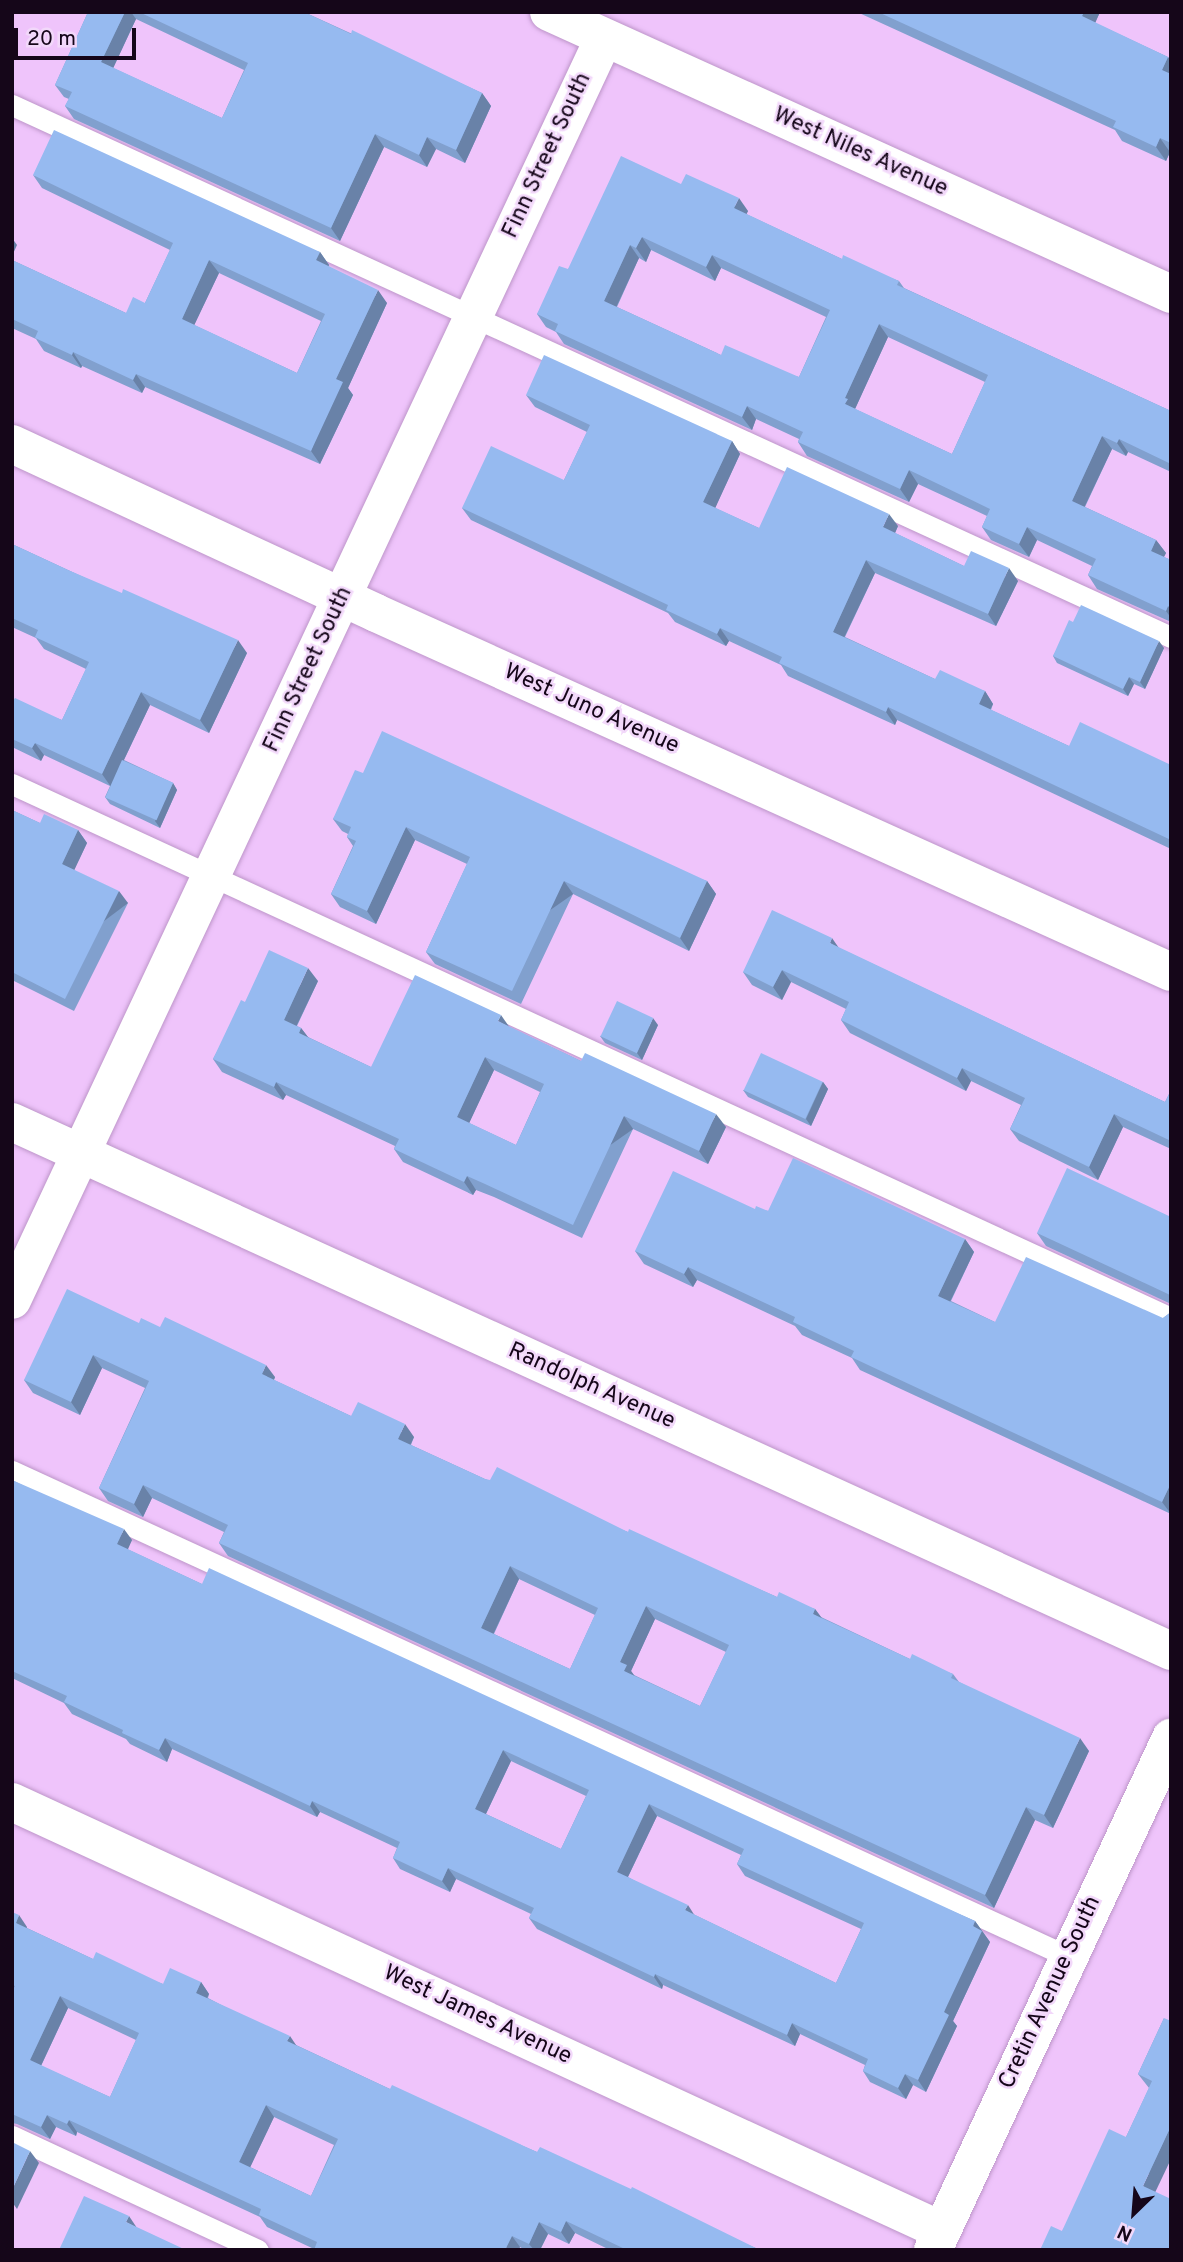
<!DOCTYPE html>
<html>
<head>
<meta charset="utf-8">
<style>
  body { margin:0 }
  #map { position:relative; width:1183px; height:2262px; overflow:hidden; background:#efc4fb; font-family:Overpass,sans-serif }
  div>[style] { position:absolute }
  .roads { filter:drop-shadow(0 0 2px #bd95c9) drop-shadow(0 0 2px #bd95c9) }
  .lane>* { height:21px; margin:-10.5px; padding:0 10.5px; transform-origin:10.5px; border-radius:10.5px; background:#fff }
  .street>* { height:38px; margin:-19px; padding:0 19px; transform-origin:19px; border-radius:19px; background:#fff }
  .secondary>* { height:38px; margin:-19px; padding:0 19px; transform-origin:19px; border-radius:19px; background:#fff }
  .wall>* { inset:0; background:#81a0ce }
  .shaded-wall>* { inset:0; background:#6982a8; transform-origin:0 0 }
  .building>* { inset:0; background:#96baf0; transform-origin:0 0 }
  span { translate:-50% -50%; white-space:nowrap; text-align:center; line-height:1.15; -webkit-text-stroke:5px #f2d8fa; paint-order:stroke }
  .street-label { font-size:23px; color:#150619 }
  .frame { position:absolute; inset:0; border:14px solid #150619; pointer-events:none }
  .north { position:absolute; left:1099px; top:2178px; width:70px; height:70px; -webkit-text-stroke:5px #f2d8fa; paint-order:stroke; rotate:205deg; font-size:19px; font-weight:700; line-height:28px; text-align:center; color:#150619 }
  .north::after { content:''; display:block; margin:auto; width:24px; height:32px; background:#150619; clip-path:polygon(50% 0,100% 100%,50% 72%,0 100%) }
  .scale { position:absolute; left:14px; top:28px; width:122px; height:32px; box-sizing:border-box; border:4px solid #150619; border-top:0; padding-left:9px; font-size:21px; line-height:24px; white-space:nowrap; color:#150619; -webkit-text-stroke:5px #f2d8fa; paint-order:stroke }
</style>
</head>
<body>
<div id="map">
  <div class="roads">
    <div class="lane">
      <i style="left:12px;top:105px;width:1275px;rotate:24.66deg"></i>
      <i style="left:12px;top:784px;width:1276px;rotate:24.74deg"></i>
      <i style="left:12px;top:1471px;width:1161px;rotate:24.69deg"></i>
      <i style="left:12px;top:2136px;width:271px;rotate:24.9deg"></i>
    </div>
    <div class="street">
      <i style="left:549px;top:12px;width:683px;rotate:24.39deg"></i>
      <i style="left:12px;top:444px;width:401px;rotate:24.9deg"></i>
      <i style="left:376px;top:613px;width:872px;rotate:24.3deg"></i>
      <i style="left:12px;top:1300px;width:1394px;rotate:-64.87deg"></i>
      <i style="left:12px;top:1802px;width:1024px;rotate:24.76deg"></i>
    </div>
    <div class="secondary">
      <i style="left:12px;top:1122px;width:1274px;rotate:24.53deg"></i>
      <i style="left:933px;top:2250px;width:565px;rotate:-65.07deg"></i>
    </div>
  </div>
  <div class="wall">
    <i style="clip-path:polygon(evenodd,88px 12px,304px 12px,482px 93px,491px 106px,465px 163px,436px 149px,427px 167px,384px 147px,340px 241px,74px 119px,65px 106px,69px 99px,64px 97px,55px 85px,88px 12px,136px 19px,244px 70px,222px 118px,113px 68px,136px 19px)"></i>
    <i style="clip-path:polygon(857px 12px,1100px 12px,1095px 23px,1168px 57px,1171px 61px,1171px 152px,1170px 152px,1166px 161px,1122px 141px,1115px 130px)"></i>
    <i style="clip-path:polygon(evenodd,33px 175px,320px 252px,329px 265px,328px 266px,387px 303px,348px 388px,353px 395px,320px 464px,145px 387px,142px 393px,82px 366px,81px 368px,44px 351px,36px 339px,12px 328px,12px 260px,126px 313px,145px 303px,170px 250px,42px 188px,33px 175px,219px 273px,321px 321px,297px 373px,194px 325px,219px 273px)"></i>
    <i style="clip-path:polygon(evenodd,681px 184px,748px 211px,746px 214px,842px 259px,899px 281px,904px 288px,1171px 411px,1171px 472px,1128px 452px,1126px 456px,1112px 449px,1085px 507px,1156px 540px,1166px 553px,1164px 557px,1171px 560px,1171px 622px,1097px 589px,1088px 575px,1092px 566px,1037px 540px,1029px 557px,991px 540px,982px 527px,987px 516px,918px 484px,909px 502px,807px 456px,798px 442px,799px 439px,756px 419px,752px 430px,564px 344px,556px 332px,546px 327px,537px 314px,568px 269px,681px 184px,651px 250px,715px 281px,721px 268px,826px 317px,799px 377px,721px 355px,617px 307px,639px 258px,646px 262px,651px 250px,681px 184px,888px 337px,985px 382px,952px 454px,855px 409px,888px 337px)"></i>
    <i style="clip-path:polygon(526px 395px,732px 441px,740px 454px,715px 508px,759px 528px,898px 526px,895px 533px,964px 566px,1018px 581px,996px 626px,875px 573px,845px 637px,935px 679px,985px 691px,993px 704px,991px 710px,1069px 746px,1171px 765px,1171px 849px,897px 720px,895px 725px,788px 676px,781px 665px,729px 641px,726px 646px,675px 622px,668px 613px,471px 520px,462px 508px,564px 480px,587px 432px,535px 407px)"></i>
    <i style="clip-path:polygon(12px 544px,247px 653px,209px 733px,150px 705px,124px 760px,173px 783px,177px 790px,160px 828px,110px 804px,105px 797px,110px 786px,44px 755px,41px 761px,12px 747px,12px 702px,62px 720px,86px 669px,44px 649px,36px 638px,12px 627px)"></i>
    <i style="clip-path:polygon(1073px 622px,1164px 648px,1145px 689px,1134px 684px,1128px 696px,1057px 663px,1053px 656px)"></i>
    <i style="clip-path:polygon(363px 773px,707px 881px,716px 894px,689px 951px,573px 894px,521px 1004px,435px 964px,426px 952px,467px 864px,415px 840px,376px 924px,340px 907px,331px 894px,353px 846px,347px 837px,348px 834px,342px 831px,333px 819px)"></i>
    <i style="clip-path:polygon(12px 810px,40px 823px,78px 830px,87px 843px,74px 870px,128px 903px,74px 1011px,12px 980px)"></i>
    <i style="clip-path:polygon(839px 948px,1165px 1102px,1171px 1090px,1171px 1149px,1123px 1127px,1098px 1180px,1019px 1141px,1010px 1129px,1021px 1105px,971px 1081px,966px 1091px,850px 1033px,841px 1020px,846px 1009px,791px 982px,782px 1000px,752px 985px,743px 972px)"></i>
    <i style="clip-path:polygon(evenodd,318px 981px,297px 1026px,301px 1028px,308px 1037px,371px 1067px,509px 1027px,581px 1061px,726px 1127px,708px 1164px,633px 1129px,582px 1238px,494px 1197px,476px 1190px,473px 1195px,403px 1162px,394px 1149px,395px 1146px,286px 1095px,283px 1100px,222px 1072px,213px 1059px,245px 1002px,318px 981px,494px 1070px,540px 1092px,516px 1145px,469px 1123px,494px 1070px)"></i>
    <i style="clip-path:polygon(658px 1025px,642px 1060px,605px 1043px,600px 1036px)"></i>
    <i style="clip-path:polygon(823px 1082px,828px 1089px,811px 1126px,748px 1097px,743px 1090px)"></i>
    <i style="clip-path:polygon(755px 1209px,965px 1239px,974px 1252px,951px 1301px,995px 1322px,1163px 1318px,1171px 1312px,1171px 1514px,860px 1370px,852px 1358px,802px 1335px,795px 1326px,697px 1280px,693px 1287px,644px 1264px,635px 1251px)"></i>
    <i style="clip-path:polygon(1171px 1217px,1171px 1304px,1046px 1246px,1037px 1233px)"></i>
    <i style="clip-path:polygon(evenodd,139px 1323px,275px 1377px,274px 1380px,351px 1416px,414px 1437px,411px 1445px,485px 1479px,628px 1532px,777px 1597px,815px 1609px,821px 1617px,910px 1659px,953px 1674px,959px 1682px,1089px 1751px,1053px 1828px,1035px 1820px,994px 1908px,228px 1556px,219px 1543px,224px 1532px,152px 1498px,143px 1517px,108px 1501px,99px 1488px,145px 1388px,102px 1368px,80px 1415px,33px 1393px,24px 1380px,139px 1323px,519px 1579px,595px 1615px,570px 1669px,494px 1634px,519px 1579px,139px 1323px,655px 1619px,726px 1652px,700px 1706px,634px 1675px,631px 1671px,655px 1619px)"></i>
    <i style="clip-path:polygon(evenodd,12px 1480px,132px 1540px,127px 1549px,202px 1584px,975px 1921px,990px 1942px,953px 2021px,957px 2026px,926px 2092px,913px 2085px,906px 2099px,870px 2082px,863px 2071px,865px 2065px,800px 2034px,795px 2046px,663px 1985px,662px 1989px,537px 1929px,529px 1918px,531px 1914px,456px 1879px,450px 1892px,400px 1869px,393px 1858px,397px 1848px,320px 1812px,317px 1817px,172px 1749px,167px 1762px,130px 1744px,126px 1739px,72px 1714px,64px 1703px,12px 1678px,12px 1480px,511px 1761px,586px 1796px,561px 1849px,486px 1814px,511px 1761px,12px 1480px,657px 1816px,741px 1855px,737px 1864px,745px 1876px,861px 1929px,836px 1983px,695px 1915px,628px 1877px,657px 1816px)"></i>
    <i style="clip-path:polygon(evenodd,12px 1912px,27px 1928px,93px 1959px,163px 1984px,201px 1982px,209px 1994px,208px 1998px,296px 2045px,390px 2089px,537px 2152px,760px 2250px,610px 2250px,575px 2233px,569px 2244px,548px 2234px,540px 2250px,525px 2250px,520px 2247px,314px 2249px,267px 2227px,260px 2217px,77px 2132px,76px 2136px,56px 2127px,50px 2139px,17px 2124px,12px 2123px,12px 1912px,68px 2008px,136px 2040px,110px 2097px,41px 2066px,68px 2008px,12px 1912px,274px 2117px,334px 2145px,311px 2196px,250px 2167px,274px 2117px)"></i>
    <i style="clip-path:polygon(1164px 2018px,1171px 2159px,1062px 2231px,1126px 2137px,1149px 2088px,1138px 2074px)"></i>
  </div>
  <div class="shaded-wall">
    <i style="clip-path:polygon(125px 12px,131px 12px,136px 19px,110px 75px,101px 62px)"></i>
    <i style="clip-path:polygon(1084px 12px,1100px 12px,1092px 30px,1082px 16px)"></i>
    <i style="clip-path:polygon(1168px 57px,1171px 61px,1171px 83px,1162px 70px)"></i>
    <i style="clip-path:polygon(482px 93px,491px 106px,465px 163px,456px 150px)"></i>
    <i style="clip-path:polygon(375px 134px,384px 147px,340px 241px,331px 228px)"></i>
    <i style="clip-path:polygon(427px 137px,436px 149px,427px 167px,419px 155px)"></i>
    <i style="clip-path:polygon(1160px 138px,1170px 152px,1166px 161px,1156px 147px)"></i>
    <i style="clip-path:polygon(739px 198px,748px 211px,743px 222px,734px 208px)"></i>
    <i style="clip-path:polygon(642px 237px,651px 250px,646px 262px,636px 248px)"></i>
    <i style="clip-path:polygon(12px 238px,17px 245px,12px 256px)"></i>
    <i style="clip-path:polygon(630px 245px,639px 258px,613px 314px,604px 301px)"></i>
    <i style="clip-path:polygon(320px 252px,329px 265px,325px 274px,316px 260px)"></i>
    <i style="clip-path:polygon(712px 255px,721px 268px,715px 281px,706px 267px)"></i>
    <i style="clip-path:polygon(209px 260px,219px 273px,191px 332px,182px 319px)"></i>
    <i style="clip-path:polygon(378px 290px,387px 303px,348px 388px,353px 395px,320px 464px,311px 451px,336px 379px)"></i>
    <i style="clip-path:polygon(879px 324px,888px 337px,855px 409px,845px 404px,845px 398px)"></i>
    <i style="clip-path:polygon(73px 352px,82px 366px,81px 368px,72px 355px)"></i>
    <i style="clip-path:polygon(136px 374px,145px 387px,142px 393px,133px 380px)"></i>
    <i style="clip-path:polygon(747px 406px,756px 419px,752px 430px,742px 417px)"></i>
    <i style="clip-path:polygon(1102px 436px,1112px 449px,1081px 514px,1072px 501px)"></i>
    <i style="clip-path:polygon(1119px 439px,1128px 452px,1126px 456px,1117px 443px)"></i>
    <i style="clip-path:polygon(732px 441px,740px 454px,712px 515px,703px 502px)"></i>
    <i style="clip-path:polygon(909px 470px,918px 484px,909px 502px,900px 489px)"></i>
    <i style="clip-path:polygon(889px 514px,898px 526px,892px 540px,883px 527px)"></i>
    <i style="clip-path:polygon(1027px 527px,1037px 540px,1029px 557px,1019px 544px)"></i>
    <i style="clip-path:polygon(1156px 540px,1166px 553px,1160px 564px,1151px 551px)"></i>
    <i style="clip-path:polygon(866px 560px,875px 573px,841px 644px,833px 632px)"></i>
    <i style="clip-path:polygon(1009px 568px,1018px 581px,996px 626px,988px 614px)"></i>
    <i style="clip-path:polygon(1168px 606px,1171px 610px,1171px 618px,1166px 611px)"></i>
    <i style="clip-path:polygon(720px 628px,729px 641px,726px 646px,717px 634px)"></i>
    <i style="clip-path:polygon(238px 640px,247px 653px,209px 733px,200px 720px)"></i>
    <i style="clip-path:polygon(1159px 641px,1164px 648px,1145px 689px,1140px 682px)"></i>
    <i style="clip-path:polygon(1129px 677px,1134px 684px,1128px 696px,1123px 689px)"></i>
    <i style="clip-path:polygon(985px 691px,993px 704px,987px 716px,979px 704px)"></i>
    <i style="clip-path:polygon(141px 692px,150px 705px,111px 787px,102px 774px)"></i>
    <i style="clip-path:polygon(888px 707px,897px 720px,895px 725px,886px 712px)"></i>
    <i style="clip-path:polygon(35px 743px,44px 755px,41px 761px,32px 748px)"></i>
    <i style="clip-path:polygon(173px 783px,177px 790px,160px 828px,155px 821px)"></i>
    <i style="clip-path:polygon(406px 827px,415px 840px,376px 924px,367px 911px)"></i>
    <i style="clip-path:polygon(78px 830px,87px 843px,71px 877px,62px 864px)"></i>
    <i style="left:564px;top:881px;width:16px;height:122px;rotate:55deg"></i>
    <i style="clip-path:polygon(707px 881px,716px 894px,689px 951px,680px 938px)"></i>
    <i style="left:119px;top:891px;width:15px;height:121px;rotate:53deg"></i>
    <i style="clip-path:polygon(832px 938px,841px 951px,830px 943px)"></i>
    <i style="clip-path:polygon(308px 968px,318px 981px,293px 1033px,284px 1020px)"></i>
    <i style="clip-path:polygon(782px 970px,791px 982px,782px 1000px,773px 987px)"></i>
    <i style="clip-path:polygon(501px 1015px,510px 1028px,498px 1021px)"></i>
    <i style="clip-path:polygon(653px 1018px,658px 1025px,642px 1060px,637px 1053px)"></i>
    <i style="clip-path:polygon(301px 1028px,311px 1041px,299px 1033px)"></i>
    <i style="clip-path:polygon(485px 1057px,494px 1070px,466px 1130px,457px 1117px)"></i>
    <i style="clip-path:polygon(962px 1068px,971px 1081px,966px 1091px,957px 1078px)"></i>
    <i style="clip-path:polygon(276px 1082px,286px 1095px,283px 1100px,274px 1087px)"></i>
    <i style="clip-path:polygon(823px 1082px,828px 1089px,811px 1126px,806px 1119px)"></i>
    <i style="clip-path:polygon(716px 1114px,726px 1127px,708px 1164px,699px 1151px)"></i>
    <i style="clip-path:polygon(1114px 1114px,1123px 1127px,1098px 1180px,1089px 1167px)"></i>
    <i style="left:624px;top:1116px;width:16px;height:120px;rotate:55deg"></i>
    <i style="clip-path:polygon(467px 1176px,476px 1190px,473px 1195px,464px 1182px)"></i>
    <i style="clip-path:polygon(965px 1239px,974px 1252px,947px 1308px,938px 1296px)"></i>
    <i style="clip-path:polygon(688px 1267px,697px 1280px,693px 1287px,684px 1274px)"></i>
    <i style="clip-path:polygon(93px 1355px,102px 1368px,80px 1415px,71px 1402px)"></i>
    <i style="clip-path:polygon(266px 1365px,275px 1377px,271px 1387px,262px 1374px)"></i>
    <i style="clip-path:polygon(405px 1424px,414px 1437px,407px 1452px,398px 1439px)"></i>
    <i style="clip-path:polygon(1171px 1483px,1171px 1514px,1162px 1502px)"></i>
    <i style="clip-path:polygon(143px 1485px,152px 1498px,143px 1517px,134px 1504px)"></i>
    <i style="clip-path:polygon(124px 1529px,132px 1540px,125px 1556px,117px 1544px)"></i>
    <i style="clip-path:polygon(510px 1566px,519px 1579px,490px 1641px,481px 1628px)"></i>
    <i style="clip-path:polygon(646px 1606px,655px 1619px,631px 1671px,636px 1678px,624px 1671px,620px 1662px)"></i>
    <i style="clip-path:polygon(815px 1609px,824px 1621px,813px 1614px)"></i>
    <i style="clip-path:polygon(165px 1738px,172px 1749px,167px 1762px,159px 1750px)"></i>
    <i style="clip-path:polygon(1080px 1738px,1089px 1751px,1053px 1828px,1044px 1815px)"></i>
    <i style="clip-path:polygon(503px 1750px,511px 1761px,483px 1820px,475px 1809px)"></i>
    <i style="clip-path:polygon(312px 1801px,320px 1812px,317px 1817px,310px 1806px)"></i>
    <i style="clip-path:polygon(649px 1804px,657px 1816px,625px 1883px,617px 1872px)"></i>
    <i style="clip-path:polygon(1026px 1807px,1035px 1820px,994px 1908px,985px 1895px)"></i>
    <i style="clip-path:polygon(448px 1868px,456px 1879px,450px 1892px,442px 1881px)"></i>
    <i style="clip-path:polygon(688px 1905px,695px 1916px,685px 1910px)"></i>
    <i style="clip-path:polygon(19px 1915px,27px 1927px,24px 1934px,16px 1923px)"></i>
    <i style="clip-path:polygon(975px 1921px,990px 1942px,953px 2021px,957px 2026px,926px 2092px,918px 2080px,944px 2012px)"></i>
    <i style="clip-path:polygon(655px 1974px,663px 1985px,662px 1989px,654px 1977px)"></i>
    <i style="clip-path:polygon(201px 1982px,209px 1994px,204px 2004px,196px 1993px)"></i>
    <i style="clip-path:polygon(60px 1996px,68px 2008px,38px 2072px,30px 2060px)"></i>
    <i style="clip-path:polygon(792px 2023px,800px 2034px,795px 2046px,787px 2035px)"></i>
    <i style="clip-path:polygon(290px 2036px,298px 2048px,287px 2041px)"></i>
    <i style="clip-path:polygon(905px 2074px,913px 2085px,906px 2099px,898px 2088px)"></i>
    <i style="clip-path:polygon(266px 2105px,274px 2117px,247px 2174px,239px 2162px)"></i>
    <i style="clip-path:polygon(47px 2115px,56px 2127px,50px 2139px,41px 2127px)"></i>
    <i style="clip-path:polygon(69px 2120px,77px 2132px,76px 2136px,67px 2124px)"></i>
    <i style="clip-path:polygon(1171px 2126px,1171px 2159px,1152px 2199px,1143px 2186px)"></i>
    <i style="clip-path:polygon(30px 2151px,39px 2163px,17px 2209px,12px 2202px,12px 2190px)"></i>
    <i style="clip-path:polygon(129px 2216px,137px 2228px,126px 2222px)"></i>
    <i style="clip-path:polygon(566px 2221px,575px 2233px,569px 2244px,561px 2232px)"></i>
    <i style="clip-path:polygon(539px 2222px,548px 2234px,540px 2250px,534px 2250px,529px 2244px)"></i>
    <i style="clip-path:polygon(512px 2236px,520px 2247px,519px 2250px,505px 2250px)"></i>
  </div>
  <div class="building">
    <i style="clip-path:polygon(88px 12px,125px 12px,101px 62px,222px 118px,248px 63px,139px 12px,304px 12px,351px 34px,352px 30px,482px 93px,456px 150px,427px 137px,419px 155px,375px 134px,331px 228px,65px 106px,72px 92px,55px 85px)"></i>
    <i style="clip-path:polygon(878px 12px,1084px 12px,1082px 16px,1168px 57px,1162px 70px,1171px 74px,1171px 143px,1160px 138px,1156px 147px,1113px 127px,1116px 121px)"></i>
    <i style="clip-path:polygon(evenodd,54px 130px,320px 252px,316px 260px,378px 290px,336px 379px,343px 382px,311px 451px,136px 374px,133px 380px,73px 352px,72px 355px,35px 338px,38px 331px,12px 319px,12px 260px,126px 313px,133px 297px,145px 303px,173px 243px,33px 175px,54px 130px,209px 260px,325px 314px,297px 373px,182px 319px,209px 260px)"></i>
    <i style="clip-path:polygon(evenodd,621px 156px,681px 184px,686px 174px,739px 198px,734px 208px,842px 259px,843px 255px,899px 281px,897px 285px,1171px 411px,1171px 464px,1119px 439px,1117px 443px,1102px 436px,1072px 501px,1156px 540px,1151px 551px,1171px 560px,1171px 608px,1168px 606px,1166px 611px,1088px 575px,1096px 559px,1027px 527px,1019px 544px,982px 527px,990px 509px,909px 470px,900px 489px,798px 442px,803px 432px,747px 406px,742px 417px,555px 331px,558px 324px,537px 314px,559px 266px,568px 269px,621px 156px,642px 237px,706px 267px,712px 255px,830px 310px,799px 377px,725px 345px,721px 355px,604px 301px,630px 245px,636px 248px,642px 237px,621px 156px,879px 324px,988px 375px,952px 454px,845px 404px,848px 399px,845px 398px,879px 324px)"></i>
    <i style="clip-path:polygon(544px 355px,732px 441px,703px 502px,759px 528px,787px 467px,889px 514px,883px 527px,964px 566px,971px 551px,1009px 568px,988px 614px,866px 560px,833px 632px,935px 679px,940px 670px,985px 691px,979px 704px,1069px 746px,1080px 722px,1171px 765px,1171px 840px,888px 707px,886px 712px,779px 663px,782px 657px,720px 628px,717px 634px,666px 610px,668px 605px,462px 508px,491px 446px,564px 480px,590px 425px,526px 395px)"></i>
    <i style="clip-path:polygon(12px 544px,68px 570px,122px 593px,123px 589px,238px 640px,200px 720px,141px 692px,102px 774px,35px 743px,32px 748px,12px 739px,12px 702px,15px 698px,62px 720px,89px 662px,35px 637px,38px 630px,12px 618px)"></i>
    <i style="clip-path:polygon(1081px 605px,1159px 641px,1140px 682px,1129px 677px,1123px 689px,1053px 656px,1069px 620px,1073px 622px)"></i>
    <i style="clip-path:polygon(382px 731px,707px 881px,680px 938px,564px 881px,512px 991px,426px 952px,470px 857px,406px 827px,367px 911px,331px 894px,356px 841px,347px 837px,351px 827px,333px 819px,355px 770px,363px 773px)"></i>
    <i style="left:122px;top:760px;width:56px;height:41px;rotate:24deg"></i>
    <i style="clip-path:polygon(12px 810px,40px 823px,44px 814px,78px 830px,62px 864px,119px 891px,65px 999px,12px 972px)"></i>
    <i style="clip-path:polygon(772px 910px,832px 938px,830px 943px,1165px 1102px,1171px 1090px,1171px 1141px,1114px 1114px,1089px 1167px,1010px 1129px,1025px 1098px,962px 1068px,957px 1078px,841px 1020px,849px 1002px,782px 970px,773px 987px,743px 972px)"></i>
    <i style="clip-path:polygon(evenodd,269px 950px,308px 968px,284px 1020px,301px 1028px,299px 1033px,371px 1067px,415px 975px,501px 1015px,498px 1021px,581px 1061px,585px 1053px,716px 1114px,699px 1151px,624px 1116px,573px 1225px,485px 1184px,467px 1176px,464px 1182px,394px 1149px,399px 1139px,276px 1082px,274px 1087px,213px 1059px,241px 1000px,245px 1002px,269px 950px,485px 1057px,544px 1084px,516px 1145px,457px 1117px,485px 1057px)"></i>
    <i style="left:617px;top:1001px;width:40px;height:39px;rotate:25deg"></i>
    <i style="left:761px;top:1053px;width:68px;height:41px;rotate:25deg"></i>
    <i style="clip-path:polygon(793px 1158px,965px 1239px,938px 1296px,995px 1322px,1026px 1257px,1163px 1318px,1171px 1312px,1171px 1483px,1162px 1502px,851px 1357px,854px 1351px,793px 1322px,795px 1317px,688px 1267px,684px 1274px,635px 1251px,673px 1171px,755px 1209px,756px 1206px,768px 1211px)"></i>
    <i style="clip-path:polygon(1067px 1168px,1171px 1217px,1171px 1296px,1168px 1294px,1037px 1233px)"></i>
    <i style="clip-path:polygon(evenodd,67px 1289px,139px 1323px,141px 1318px,160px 1327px,165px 1317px,266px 1365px,262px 1374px,351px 1416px,358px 1402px,405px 1424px,398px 1439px,485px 1479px,490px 1480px,497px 1467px,628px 1532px,629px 1529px,777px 1597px,779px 1592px,815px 1609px,813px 1614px,910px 1659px,912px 1654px,953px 1674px,951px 1678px,1080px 1738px,1044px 1815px,1026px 1807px,985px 1895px,219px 1543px,228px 1525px,143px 1485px,134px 1504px,99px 1488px,149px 1381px,93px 1355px,71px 1402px,24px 1380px,67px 1289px,510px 1566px,598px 1608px,570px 1669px,481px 1628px,510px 1566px,67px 1289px,646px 1606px,729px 1645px,700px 1706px,624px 1671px,627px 1665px,620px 1662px,646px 1606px)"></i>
    <i style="clip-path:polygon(evenodd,12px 1480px,124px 1529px,117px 1544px,202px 1584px,209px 1568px,975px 1921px,973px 1926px,982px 1931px,944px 2012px,949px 2015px,918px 2080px,905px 2074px,898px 2088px,863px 2071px,868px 2059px,792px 2023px,787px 2035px,655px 1974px,654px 1977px,529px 1918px,534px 1908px,448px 1868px,442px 1881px,393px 1858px,400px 1842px,312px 1801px,310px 1806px,165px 1738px,159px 1750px,122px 1733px,123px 1730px,64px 1702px,67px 1696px,12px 1671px,12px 1480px,503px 1750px,589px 1790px,561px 1849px,475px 1809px,503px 1750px,12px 1480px,649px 1804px,744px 1849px,737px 1864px,864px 1923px,836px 1983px,685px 1910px,688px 1905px,617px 1872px,649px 1804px)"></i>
    <i style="clip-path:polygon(evenodd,12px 1912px,19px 1915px,16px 1923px,93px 1959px,96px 1952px,163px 1984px,170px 1968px,201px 1982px,196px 1993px,290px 2036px,287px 2041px,390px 2089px,392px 2085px,537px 2152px,540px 2147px,631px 2189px,632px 2187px,760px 2250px,627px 2250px,566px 2221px,561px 2232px,539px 2222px,529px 2244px,512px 2236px,505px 2250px,314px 2250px,317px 2242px,259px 2215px,261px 2209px,69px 2120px,67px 2124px,47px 2115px,41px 2127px,12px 2114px,12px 1991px,15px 1986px,12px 1985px,12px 1912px,60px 1996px,139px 2033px,110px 2097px,30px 2060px,60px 1996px,12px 1912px,266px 2105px,338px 2139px,311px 2196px,239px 2162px,266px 2105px)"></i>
    <i style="clip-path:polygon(1164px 2018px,1171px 2021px,1171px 2126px,1143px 2186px,1171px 2199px,1171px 2250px,1040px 2250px,1051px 2226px,1062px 2231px,1109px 2129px,1126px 2137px,1152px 2081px,1138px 2074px)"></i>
    <i style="clip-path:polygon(12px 2142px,30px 2151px,12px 2190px)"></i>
    <i style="clip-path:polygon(84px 2196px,129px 2216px,126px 2222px,186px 2250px,59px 2250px)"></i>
  </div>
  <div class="street-label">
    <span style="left:860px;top:153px;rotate:24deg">West Niles Avenue</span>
    <span style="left:548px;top:156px;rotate:-65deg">Finn Street South</span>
    <span style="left:309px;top:670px;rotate:-65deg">Finn Street South</span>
    <span style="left:591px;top:710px;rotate:24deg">West Juno Avenue</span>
    <span style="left:591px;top:1387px;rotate:24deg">Randolph Avenue</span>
    <span style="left:1051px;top:1993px;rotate:-65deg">Cretin Avenue South</span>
    <span style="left:477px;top:2016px;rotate:25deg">West James Avenue</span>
  </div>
  <div class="frame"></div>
  <div class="north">N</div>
  <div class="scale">20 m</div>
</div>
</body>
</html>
